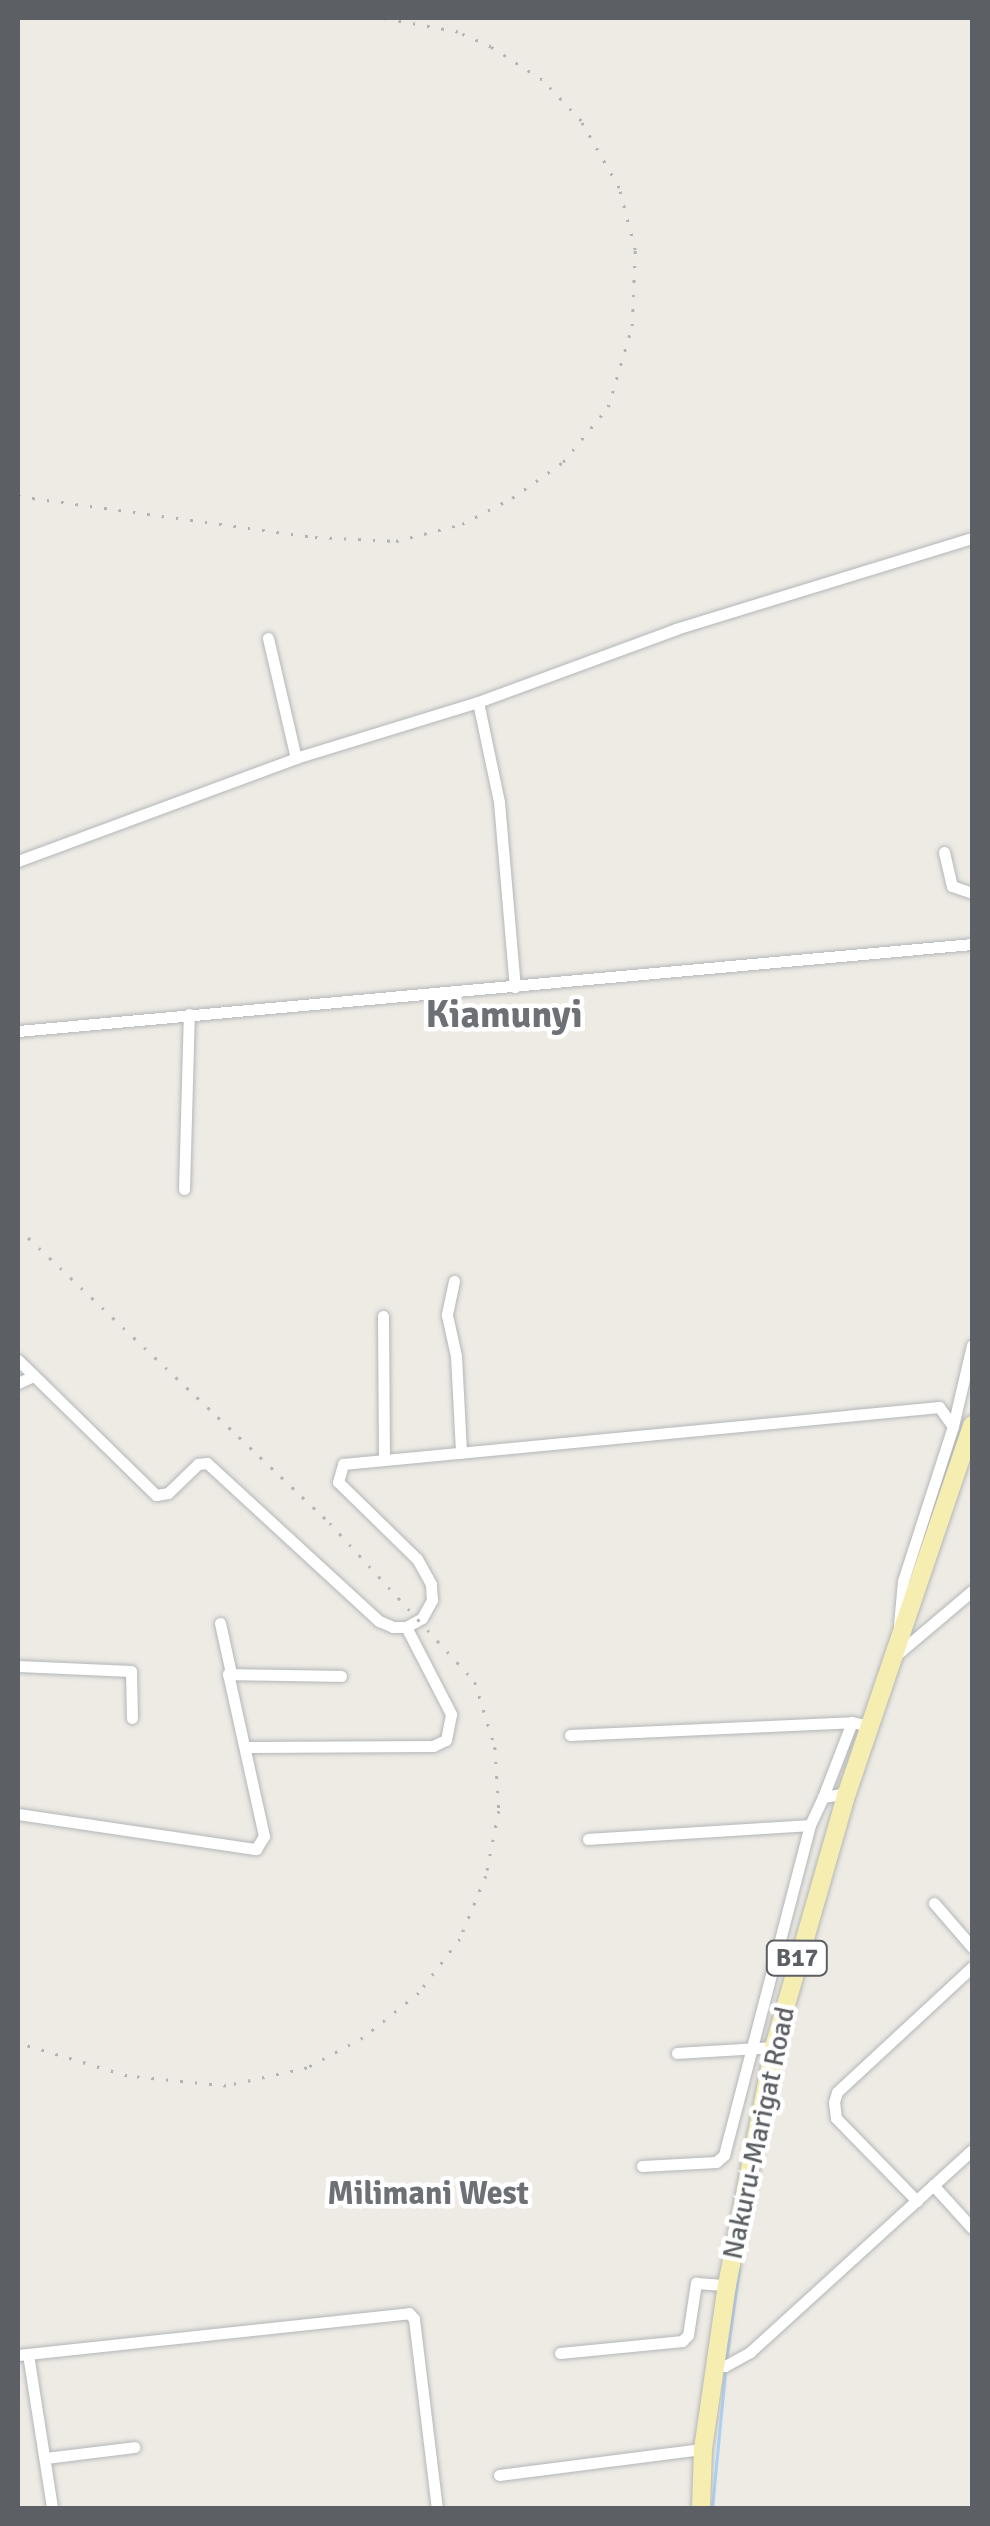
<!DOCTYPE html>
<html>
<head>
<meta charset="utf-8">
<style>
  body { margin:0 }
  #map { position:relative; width:990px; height:2526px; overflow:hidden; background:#edebe4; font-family:Signika,sans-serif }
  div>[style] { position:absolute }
  .stream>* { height:2.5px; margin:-1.25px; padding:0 1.25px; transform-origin:1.25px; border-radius:1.25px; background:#abd2f5 }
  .roads { filter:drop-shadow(0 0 2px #b4b6b9) drop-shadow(0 0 2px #b4b6b9) }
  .street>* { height:11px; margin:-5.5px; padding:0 5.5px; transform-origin:5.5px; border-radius:5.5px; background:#fff }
  .primary>* { height:18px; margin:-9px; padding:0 9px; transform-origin:9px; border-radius:9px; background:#f6eeb0 }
  .rail>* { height:2.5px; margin-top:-1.25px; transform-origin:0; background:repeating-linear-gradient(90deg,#b2b3b3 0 2.5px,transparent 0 14.5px) }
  span { translate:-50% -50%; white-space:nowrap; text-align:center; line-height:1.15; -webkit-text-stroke:9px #fff; paint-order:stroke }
  .shield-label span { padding:2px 8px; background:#fff; border:2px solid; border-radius:8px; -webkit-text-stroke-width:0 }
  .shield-label { font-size:25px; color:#5c5f63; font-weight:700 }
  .street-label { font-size:28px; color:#5c5f63 }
  .quarter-label { font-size:32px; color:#6d7075; font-weight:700 }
  .district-label { font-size:38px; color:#6d7075; font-weight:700 }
  .frame { position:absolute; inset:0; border:20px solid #5c5f63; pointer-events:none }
</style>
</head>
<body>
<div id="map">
  <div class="stream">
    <i style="left:763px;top:2147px;width:39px;rotate:-77deg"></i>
    <i style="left:726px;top:2361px;width:93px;rotate:-82deg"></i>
    <i style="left:712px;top:2508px;width:137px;rotate:-84.5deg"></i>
  </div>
  <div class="roads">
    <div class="street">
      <i style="left:268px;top:638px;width:123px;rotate:76.9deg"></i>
      <i style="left:478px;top:702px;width:102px;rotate:78.1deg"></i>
      <i style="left:499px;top:802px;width:186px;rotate:85.1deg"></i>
      <i style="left:944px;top:852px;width:35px;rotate:77deg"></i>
      <i style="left:952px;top:886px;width:21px;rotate:19deg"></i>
      <i style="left:18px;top:861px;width:296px;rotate:-20.3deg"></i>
      <i style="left:296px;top:758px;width:190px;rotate:-17.1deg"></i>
      <i style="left:478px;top:702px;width:211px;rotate:-20.2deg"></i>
      <i style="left:676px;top:629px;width:310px;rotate:-17.1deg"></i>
      <i style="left:18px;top:1031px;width:958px;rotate:-5.21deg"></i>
      <i style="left:184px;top:1189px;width:175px;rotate:-88.4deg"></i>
      <i style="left:454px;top:1281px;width:35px;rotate:102deg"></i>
      <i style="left:447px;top:1315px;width:42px;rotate:77.6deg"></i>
      <i style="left:456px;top:1356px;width:97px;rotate:87deg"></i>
      <i style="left:383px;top:1316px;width:144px;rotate:89.6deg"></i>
      <i style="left:18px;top:1360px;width:193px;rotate:44.4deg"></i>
      <i style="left:156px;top:1495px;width:12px;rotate:-9deg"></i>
      <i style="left:168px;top:1493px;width:42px;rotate:-44deg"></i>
      <i style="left:198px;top:1464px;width:9px;rotate:-6deg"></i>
      <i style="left:207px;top:1463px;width:234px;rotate:42.6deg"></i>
      <i style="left:379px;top:1621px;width:15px;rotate:23deg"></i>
      <i style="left:393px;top:1627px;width:13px"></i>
      <i style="left:406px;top:1627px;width:18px;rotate:-29deg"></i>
      <i style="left:422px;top:1618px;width:21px;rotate:-61deg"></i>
      <i style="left:432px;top:1600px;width:16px;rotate:-94deg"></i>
      <i style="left:431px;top:1584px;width:29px;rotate:-119deg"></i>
      <i style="left:417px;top:1559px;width:110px;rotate:-135.7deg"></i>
      <i style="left:338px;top:1482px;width:19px;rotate:-74deg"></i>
      <i style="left:343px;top:1464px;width:599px;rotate:-5.46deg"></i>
      <i style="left:939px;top:1407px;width:24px;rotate:54deg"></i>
      <i style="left:18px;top:1383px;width:17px;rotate:-24deg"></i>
      <i style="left:220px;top:1623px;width:51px;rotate:77.6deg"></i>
      <i style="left:899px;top:1625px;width:44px;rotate:-84.8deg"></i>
      <i style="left:903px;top:1581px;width:163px;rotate:-72.1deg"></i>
      <i style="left:953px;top:1426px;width:83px;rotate:-76.8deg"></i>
      <i style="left:895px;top:1656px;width:101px;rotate:-40.2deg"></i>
      <i style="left:18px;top:1666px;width:113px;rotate:2.5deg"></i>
      <i style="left:131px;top:1671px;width:47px;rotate:88.8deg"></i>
      <i style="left:570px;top:1735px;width:282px;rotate:-2.6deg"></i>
      <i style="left:852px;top:1722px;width:17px;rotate:13deg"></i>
      <i style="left:247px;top:1747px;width:186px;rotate:-0.3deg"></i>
      <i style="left:433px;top:1746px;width:14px;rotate:-25deg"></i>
      <i style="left:446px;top:1740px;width:26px;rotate:-79deg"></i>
      <i style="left:451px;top:1714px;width:98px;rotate:-117.3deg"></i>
      <i style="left:823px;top:1797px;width:80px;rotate:-68.9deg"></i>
      <i style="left:18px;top:1814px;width:241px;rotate:8.4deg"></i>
      <i style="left:256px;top:1849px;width:15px;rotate:-58deg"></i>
      <i style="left:264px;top:1836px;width:166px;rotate:-102.5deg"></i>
      <i style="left:228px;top:1674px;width:113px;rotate:1deg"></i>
      <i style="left:588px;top:1839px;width:222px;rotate:-3.6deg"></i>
      <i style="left:934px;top:1903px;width:58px;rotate:49.2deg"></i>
      <i style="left:677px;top:2053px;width:97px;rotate:-3.5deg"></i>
      <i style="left:642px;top:2166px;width:74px;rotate:-3.1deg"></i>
      <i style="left:716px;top:2162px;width:11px;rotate:-41deg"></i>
      <i style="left:724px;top:2155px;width:341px;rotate:-75.4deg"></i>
      <i style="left:810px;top:1825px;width:31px;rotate:-65deg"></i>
      <i style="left:823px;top:1797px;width:24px;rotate:-9deg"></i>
      <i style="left:933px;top:2185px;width:58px;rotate:47.8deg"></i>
      <i style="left:917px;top:2201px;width:116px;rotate:-134.3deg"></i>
      <i style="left:836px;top:2118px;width:16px;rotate:-97deg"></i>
      <i style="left:834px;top:2102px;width:10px;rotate:-73deg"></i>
      <i style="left:837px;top:2092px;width:184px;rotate:-42.8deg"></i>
      <i style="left:560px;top:2353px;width:123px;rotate:-5.6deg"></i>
      <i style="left:682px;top:2341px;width:8px;rotate:-45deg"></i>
      <i style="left:688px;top:2335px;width:53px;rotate:-81.3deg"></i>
      <i style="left:696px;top:2283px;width:31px;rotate:4deg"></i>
      <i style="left:28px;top:2354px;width:156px;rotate:81.1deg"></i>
      <i style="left:18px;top:2355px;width:393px;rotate:-6.1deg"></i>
      <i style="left:409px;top:2313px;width:8px;rotate:50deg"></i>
      <i style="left:414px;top:2319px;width:190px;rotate:83.1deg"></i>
      <i style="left:716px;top:2365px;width:9px;rotate:6deg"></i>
      <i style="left:725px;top:2366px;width:29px;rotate:-29deg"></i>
      <i style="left:750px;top:2352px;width:300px;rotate:-42.3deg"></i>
      <i style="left:45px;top:2458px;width:90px;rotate:-7deg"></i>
      <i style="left:499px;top:2475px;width:206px;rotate:-7.3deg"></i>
    </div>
    <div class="primary">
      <i style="left:701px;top:2508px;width:59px;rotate:-88.1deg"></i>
      <i style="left:703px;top:2449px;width:166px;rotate:-81.7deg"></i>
      <i style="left:727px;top:2285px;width:243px;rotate:-78.8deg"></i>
      <i style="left:774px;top:2047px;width:264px;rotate:-74deg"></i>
      <i style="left:847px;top:1793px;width:389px;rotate:-71.2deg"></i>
    </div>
  </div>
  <div class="rail">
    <i style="left:18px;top:496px;width:300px;rotate:7.9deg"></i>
    <i style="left:315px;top:537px;width:81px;rotate:2.8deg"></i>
    <i style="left:396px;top:541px;width:68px;rotate:-14.4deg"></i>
    <i style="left:462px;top:524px;width:56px;rotate:-27.5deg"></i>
    <i style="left:512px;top:498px;width:62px;rotate:-35.2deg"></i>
    <i style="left:563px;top:462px;width:71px;rotate:-50.7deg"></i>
    <i style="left:608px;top:407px;width:84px;rotate:-73.5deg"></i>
    <i style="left:632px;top:326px;width:76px;rotate:-87.7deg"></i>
    <i style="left:635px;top:250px;width:64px;rotate:-104.5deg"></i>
    <i style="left:619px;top:188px;width:77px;rotate:-119.6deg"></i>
    <i style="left:581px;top:121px;width:57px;rotate:-133.6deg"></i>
    <i style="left:542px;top:80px;width:61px;rotate:-147.1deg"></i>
    <i style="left:491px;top:47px;width:36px;rotate:-156deg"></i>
    <i style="left:458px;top:32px;width:78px;rotate:-169.7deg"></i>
    <i style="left:18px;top:1228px;width:429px;rotate:43.4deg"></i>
    <i style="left:330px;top:1523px;width:215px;rotate:47.6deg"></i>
    <i style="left:475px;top:1682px;width:68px;rotate:72.9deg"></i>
    <i style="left:495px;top:1747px;width:64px;rotate:86.4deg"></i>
    <i style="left:499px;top:1811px;width:66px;rotate:101.3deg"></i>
    <i style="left:486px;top:1876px;width:68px;rotate:112.4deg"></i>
    <i style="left:460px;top:1939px;width:68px;rotate:127.2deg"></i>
    <i style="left:419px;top:1993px;width:72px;rotate:141.2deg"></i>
    <i style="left:363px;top:2038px;width:64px;rotate:151.8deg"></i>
    <i style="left:307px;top:2068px;width:83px;rotate:167.5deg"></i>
    <i style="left:226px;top:2086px;width:100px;rotate:-174.2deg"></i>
    <i style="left:127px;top:2076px;width:114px;rotate:-163.2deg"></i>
  </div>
  <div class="shield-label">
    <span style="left:797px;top:1958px">B17</span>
  </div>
  <div class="street-label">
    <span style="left:759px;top:2133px;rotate:-78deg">Nakuru-Marigat Road</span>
  </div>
  <div class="quarter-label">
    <span style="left:428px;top:2194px">Milimani West</span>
  </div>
  <div class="district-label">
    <span style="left:504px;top:1015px">Kiamunyi</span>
  </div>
  <div class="frame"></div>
</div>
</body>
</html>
